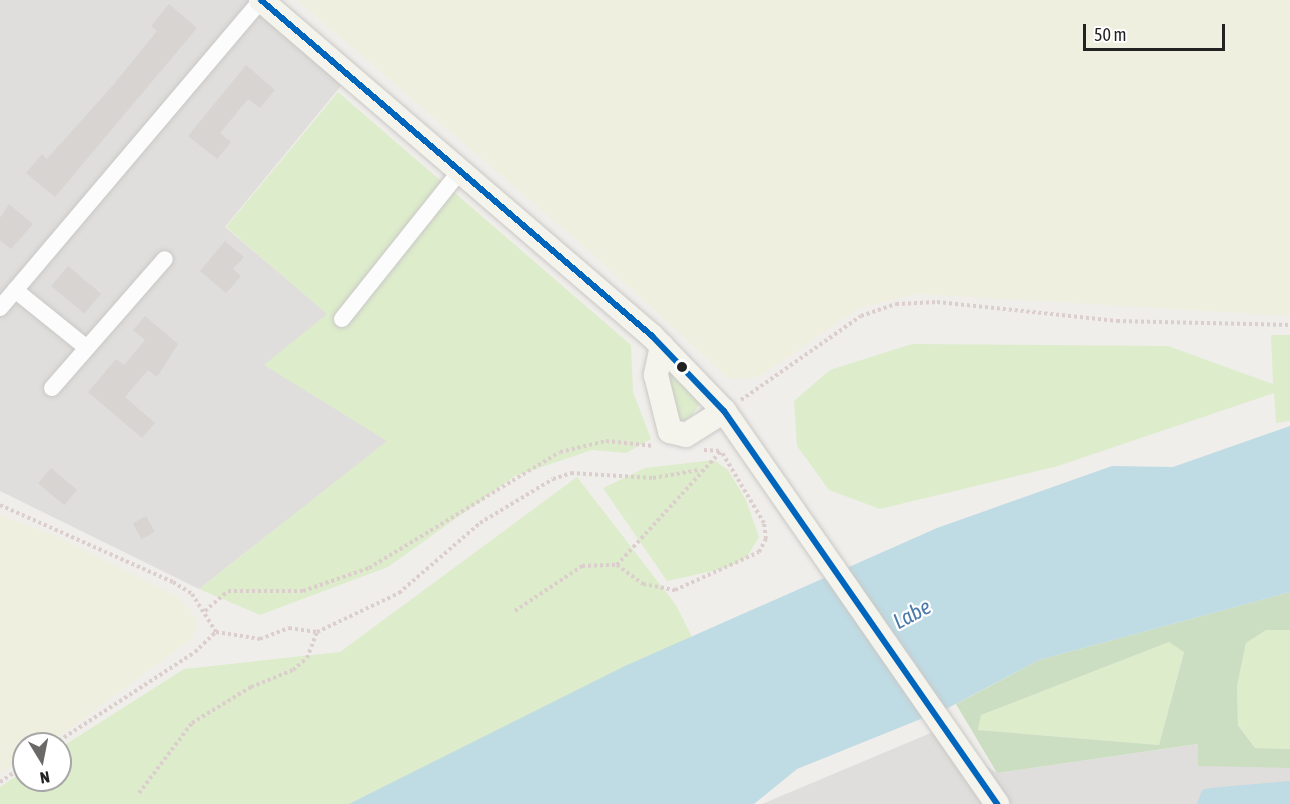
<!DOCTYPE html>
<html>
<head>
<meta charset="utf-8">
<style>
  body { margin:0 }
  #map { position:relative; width:1290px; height:804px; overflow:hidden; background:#f0eeeb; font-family:"Asap Condensed",sans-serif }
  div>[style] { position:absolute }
  .residential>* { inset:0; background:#dfdedc }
  .farmland>* { inset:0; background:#efefdf }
  .grass>* { inset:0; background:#ddeccb }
  .forest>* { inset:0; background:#cbdec1 }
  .water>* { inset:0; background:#bfdbe3 }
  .building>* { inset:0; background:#d7d4d2; transform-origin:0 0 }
  .path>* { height:4px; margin-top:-2px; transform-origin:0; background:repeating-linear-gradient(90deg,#dccecd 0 3px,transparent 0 6px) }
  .roads { filter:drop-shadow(0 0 2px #c9c8c7) drop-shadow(0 0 2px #c9c8c7) }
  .street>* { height:16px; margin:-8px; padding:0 8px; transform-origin:8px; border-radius:8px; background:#fdfcfc }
  .secondary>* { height:24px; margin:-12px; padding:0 12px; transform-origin:12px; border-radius:12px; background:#f4f4ed }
  .bus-1>* { height:6px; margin:-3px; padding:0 3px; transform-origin:3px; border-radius:3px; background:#0065bd }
  .dots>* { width:16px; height:16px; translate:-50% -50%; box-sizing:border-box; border:3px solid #fff; border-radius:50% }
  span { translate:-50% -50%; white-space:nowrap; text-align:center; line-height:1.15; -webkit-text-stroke:4.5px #fff; paint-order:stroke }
  .water-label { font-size:22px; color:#4a7aab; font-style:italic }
  .north { position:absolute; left:12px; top:732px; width:60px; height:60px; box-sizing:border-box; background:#fff; border:2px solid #a7a7a7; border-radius:50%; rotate:170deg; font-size:16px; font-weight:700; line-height:24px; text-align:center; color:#222 }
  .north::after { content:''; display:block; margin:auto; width:21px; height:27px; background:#6a6968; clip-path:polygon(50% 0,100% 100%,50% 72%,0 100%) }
  .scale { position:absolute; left:1083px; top:24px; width:142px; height:27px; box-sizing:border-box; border:3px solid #222; border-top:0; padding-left:8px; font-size:18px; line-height:21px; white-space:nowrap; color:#222; -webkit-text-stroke:4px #fff; paint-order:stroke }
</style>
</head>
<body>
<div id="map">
  <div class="residential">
    <i style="clip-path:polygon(0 0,250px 0,345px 81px,225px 227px,328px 314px,265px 365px,388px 441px,199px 589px,0 491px)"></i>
    <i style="clip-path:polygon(933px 732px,997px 773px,1199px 744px,1198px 765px,1290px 767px,1290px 804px,762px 804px)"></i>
  </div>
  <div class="farmland">
    <i style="clip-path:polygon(297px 0,1290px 0,1290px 316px,917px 294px,859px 308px,759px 377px,729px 379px,594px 255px)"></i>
    <i style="clip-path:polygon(0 515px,59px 537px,179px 597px,198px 620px,192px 639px,49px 744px,24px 744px,24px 759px,0 774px)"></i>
  </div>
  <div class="grass">
    <i style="clip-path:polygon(338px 92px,631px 345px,633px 392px,651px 439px,626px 453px,592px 450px,515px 476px,388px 567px,260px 615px,199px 589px,387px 441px,264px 365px,327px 314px,226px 227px)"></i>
    <i style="clip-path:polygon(1271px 335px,1290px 335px,1290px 421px,1276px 423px,1274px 393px,1058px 466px,880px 509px,829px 490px,797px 446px,794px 401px,830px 370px,912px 344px,1168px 346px,1273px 384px)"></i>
    <i style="clip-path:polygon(672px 366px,701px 402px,688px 421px,678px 420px,665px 375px)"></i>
    <i style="clip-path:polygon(714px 460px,728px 470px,746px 500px,759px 537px,747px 557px,726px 568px,667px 581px,603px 488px,645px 468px)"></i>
    <i style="clip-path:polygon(577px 477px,676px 605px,692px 637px,349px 804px,0 804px,0 787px,24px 771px,24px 780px,60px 780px,60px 748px,184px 669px,340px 652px)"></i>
    <i style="clip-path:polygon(1266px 630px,1290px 630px,1290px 749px,1255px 748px,1238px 724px,1237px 686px,1246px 643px)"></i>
    <i style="clip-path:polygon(1169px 642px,1184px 651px,1159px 745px,978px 730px,981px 715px)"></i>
  </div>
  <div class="forest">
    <i style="clip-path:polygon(evenodd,1290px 592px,1290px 630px,1266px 630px,1246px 643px,1237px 686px,1238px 725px,1255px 748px,1290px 749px,1290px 768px,1198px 766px,1198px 744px,997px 773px,956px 704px,1039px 660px,1290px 592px,1169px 642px,1184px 652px,1159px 745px,978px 730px,981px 715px,1169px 642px)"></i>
  </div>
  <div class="water">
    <i style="clip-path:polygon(1290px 426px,1290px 592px,1039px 660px,948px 708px,797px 769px,754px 804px,349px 804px,625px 666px,937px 528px,1112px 466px,1173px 467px)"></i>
    <i style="clip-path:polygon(1290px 781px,1290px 804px,1197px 804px,1202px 790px,1210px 788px)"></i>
  </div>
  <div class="building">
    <i style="clip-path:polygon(169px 4px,197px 28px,55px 197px,26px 173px,42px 154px,47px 159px,114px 84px,157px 31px,151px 26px)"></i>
    <i style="clip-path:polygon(246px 65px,275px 90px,260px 108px,248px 99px,220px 133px,231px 142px,217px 159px,188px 136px)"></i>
    <i style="clip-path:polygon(9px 204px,33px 224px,11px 249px,0 240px,0 218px)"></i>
    <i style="clip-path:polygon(225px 241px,244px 257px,233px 269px,241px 276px,226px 293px,200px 271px)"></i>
    <i style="left:68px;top:266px;width:43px;height:26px;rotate:40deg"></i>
    <i style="clip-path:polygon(145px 316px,178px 344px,157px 377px,148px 370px,125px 397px,155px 423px,142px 438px,88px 392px,116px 359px,124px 365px,145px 340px,133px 330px)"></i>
    <i style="left:51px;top:468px;width:34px;height:20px;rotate:40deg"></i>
    <i style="left:146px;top:516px;width:18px;height:15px;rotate:61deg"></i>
  </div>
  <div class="path">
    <i style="left:741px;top:400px;width:146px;rotate:-35deg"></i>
    <i style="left:861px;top:316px;width:37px;rotate:-19deg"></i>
    <i style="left:896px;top:304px;width:41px;rotate:-2.8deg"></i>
    <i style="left:937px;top:302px;width:181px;rotate:6deg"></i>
    <i style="left:1117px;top:321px;width:173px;rotate:1.3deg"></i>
    <i style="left:704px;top:450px;width:17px;rotate:3deg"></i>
    <i style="left:0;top:505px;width:189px;rotate:24deg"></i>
    <i style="left:173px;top:582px;width:22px;rotate:32deg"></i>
    <i style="left:192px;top:594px;width:45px;rotate:57.7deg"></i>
    <i style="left:216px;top:632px;width:45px;rotate:9deg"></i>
    <i style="left:260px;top:639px;width:31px;rotate:-21deg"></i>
    <i style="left:289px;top:628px;width:28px;rotate:8deg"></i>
    <i style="left:317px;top:632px;width:91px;rotate:-25.4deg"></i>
    <i style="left:399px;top:593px;width:107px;rotate:-40.8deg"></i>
    <i style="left:480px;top:523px;width:85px;rotate:-31.1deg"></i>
    <i style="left:553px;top:479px;width:19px;rotate:-18deg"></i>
    <i style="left:571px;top:473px;width:82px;rotate:3.5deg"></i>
    <i style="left:653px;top:478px;width:47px;rotate:-9.9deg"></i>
    <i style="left:617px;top:565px;width:154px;rotate:-47.6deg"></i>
    <i style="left:205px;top:611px;width:30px;rotate:-41deg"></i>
    <i style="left:228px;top:591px;width:75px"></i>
    <i style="left:303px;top:591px;width:70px;rotate:-19.2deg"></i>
    <i style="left:369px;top:568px;width:223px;rotate:-31.3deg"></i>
    <i style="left:560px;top:452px;width:47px;rotate:-13.4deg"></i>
    <i style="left:606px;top:441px;width:48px;rotate:5.9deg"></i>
    <i style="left:515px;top:611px;width:81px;rotate:-33.9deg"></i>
    <i style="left:582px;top:566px;width:35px;rotate:-2deg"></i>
    <i style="left:617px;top:565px;width:32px;rotate:36deg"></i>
    <i style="left:643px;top:584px;width:33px;rotate:11deg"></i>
    <i style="left:675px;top:590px;width:92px;rotate:-24.3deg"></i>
    <i style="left:759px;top:552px;width:15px;rotate:-62deg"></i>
    <i style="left:766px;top:539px;width:16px;rotate:-97deg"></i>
    <i style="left:764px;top:523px;width:84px;rotate:-120.8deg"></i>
    <i style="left:54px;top:744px;width:168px;rotate:-33.1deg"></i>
    <i style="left:195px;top:652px;width:29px;rotate:-44deg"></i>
    <i style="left:0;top:782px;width:29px;rotate:-34deg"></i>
    <i style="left:139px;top:793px;width:88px;rotate:-52.9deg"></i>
    <i style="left:192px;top:723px;width:69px;rotate:-31.4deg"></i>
    <i style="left:251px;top:687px;width:45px;rotate:-22deg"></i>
    <i style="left:293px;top:670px;width:18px;rotate:-41deg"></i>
    <i style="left:307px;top:658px;width:28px;rotate:-69deg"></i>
  </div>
  <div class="roads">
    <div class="street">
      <i style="left:15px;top:290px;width:92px;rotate:38.9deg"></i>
      <i style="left:0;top:308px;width:404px;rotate:-49.7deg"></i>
      <i style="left:342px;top:319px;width:189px;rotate:-51.4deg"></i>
      <i style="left:52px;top:388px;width:171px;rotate:-48.8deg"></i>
    </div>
    <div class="secondary">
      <i style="left:261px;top:0;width:516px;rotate:40.67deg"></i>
      <i style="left:652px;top:336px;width:104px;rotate:46.2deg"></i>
      <i style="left:724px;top:411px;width:479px;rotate:55.2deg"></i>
      <i style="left:662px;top:346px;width:30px;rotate:102deg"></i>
      <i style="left:656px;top:375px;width:58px;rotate:76deg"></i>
      <i style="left:670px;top:431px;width:16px;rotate:14deg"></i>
      <i style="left:686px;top:435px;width:45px;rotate:-32.3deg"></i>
    </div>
  </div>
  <div class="bus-1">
    <i style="left:261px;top:0;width:516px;rotate:40.67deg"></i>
    <i style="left:652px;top:336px;width:104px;rotate:46.2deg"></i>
    <i style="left:724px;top:411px;width:479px;rotate:55.2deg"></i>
  </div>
  <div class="dots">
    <i style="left:682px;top:367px;background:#222"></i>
  </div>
  <div class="water-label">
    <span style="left:912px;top:614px;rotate:-28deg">Labe</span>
  </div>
  <div class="north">N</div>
  <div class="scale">50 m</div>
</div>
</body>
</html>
